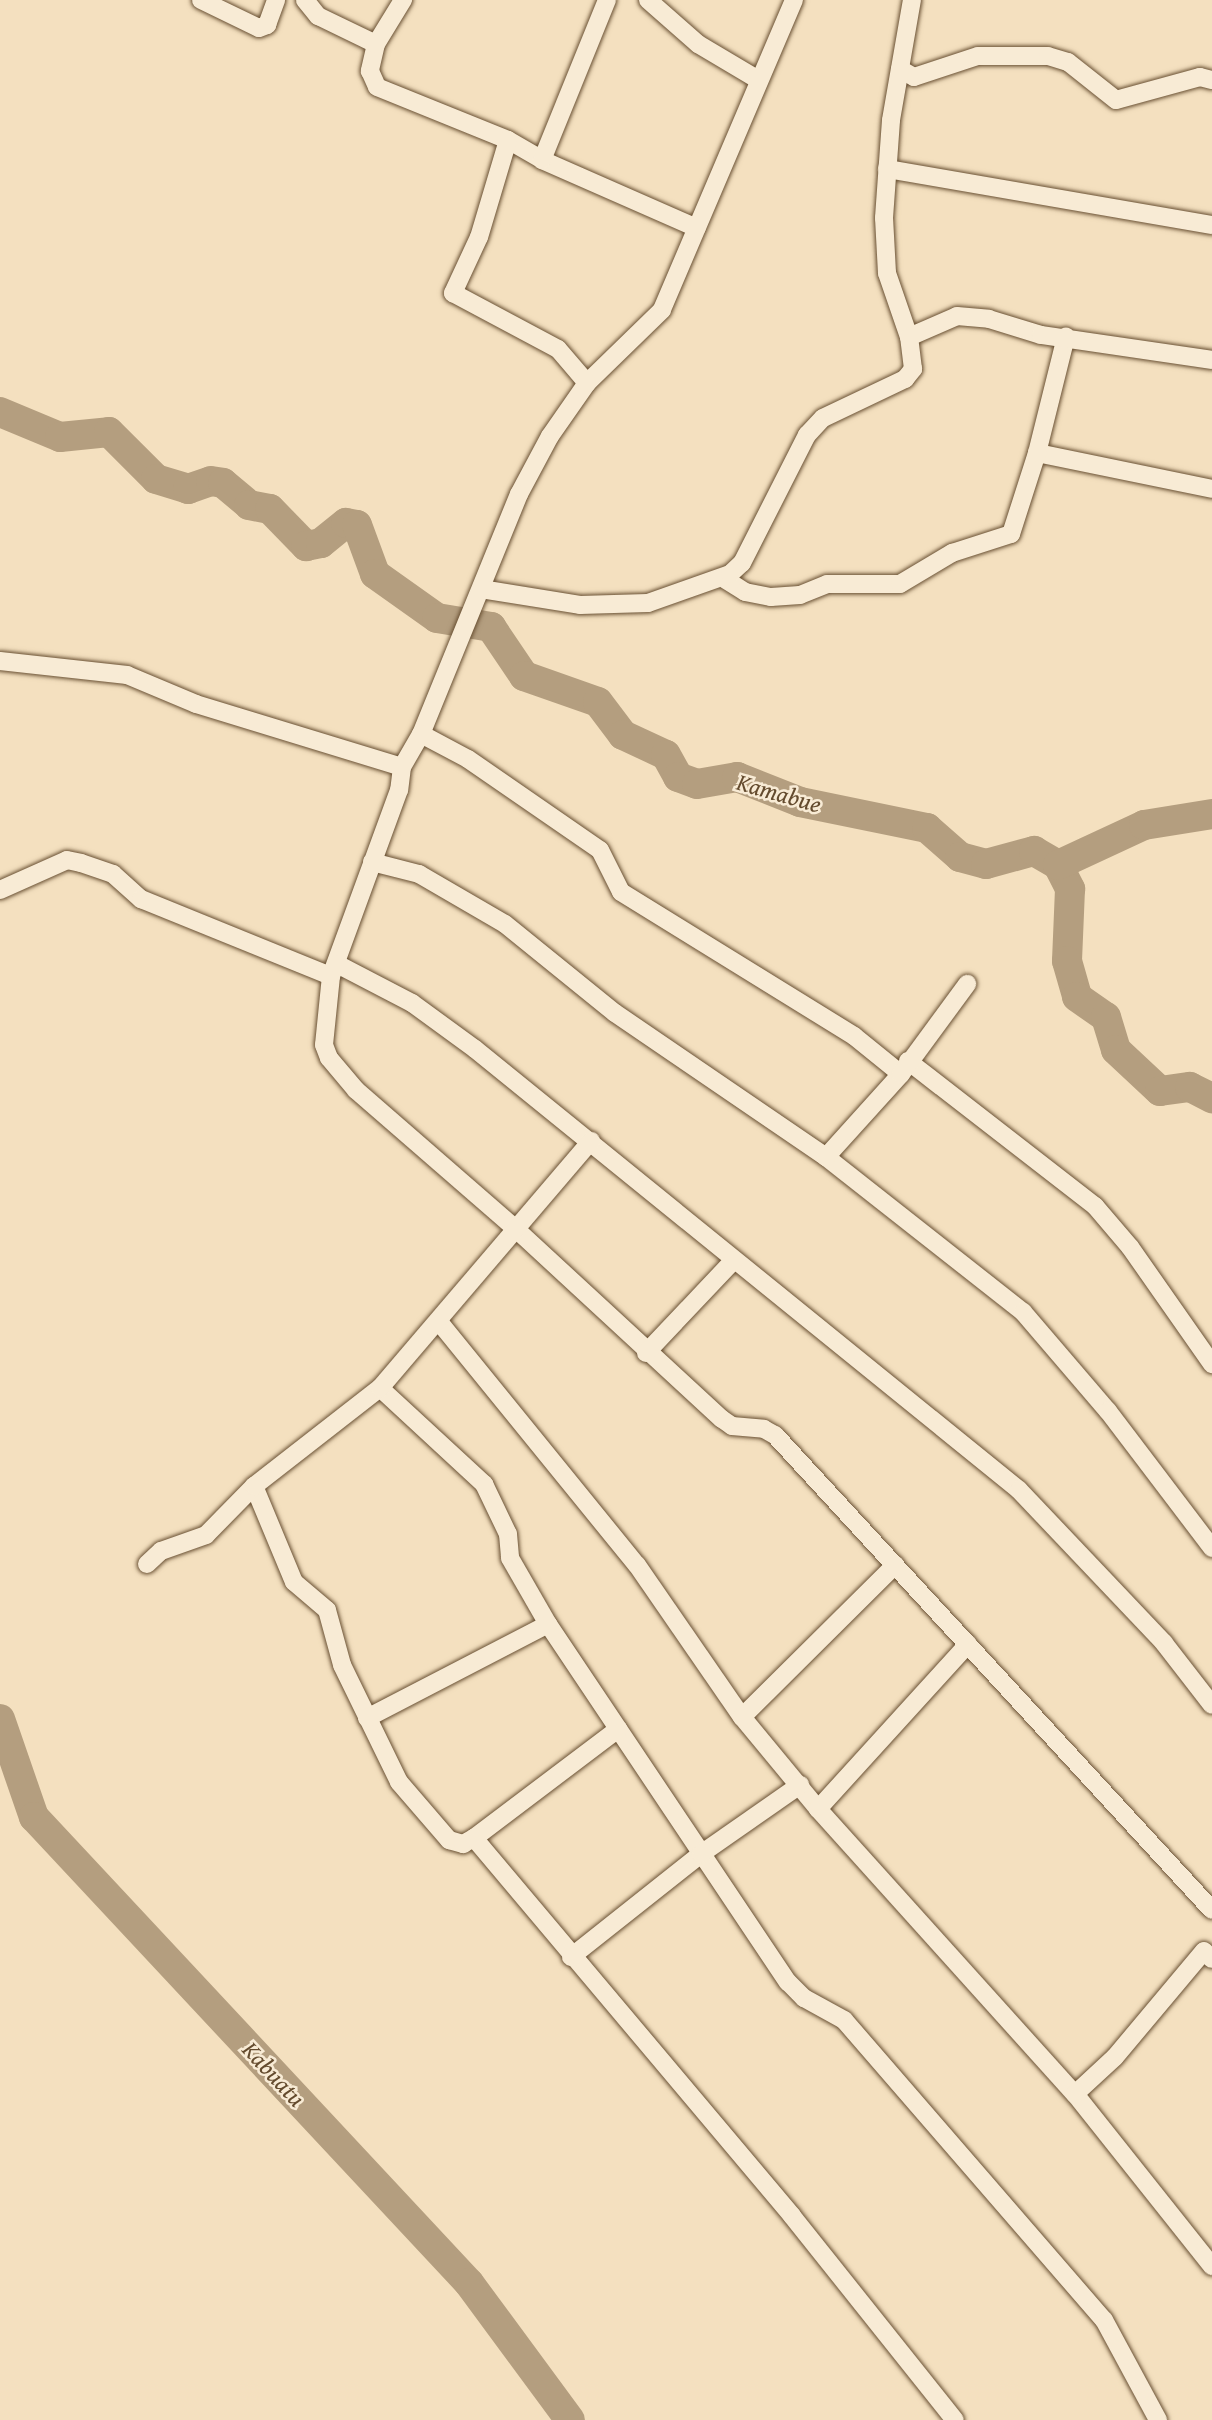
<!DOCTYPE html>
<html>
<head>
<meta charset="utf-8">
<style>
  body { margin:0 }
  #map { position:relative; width:1212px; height:2420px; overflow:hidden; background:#f4e0bf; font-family:"Gentium Book Plus",serif }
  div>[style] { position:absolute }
  .river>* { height:30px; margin:-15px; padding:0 15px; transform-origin:15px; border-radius:15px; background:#b49e7f }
  .roads { filter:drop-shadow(0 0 2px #684f32) drop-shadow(0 0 2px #684f32) }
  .minor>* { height:18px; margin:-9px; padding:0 9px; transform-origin:9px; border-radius:9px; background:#f8ebd5 }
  span { translate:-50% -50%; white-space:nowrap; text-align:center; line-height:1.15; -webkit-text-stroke:5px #f8ebd5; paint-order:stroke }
  .water-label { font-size:24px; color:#644b2e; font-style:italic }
</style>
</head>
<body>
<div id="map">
  <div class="river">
    <i style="left:0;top:412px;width:65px;rotate:22.6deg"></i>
    <i style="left:60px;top:437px;width:49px;rotate:-5.8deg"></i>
    <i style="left:109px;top:432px;width:66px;rotate:45deg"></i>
    <i style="left:156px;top:479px;width:34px;rotate:17deg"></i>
    <i style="left:188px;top:489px;width:24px;rotate:-19deg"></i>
    <i style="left:211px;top:481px;width:12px;rotate:9deg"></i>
    <i style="left:223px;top:483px;width:34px;rotate:40deg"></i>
    <i style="left:249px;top:505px;width:21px;rotate:11deg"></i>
    <i style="left:270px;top:509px;width:52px;rotate:45.8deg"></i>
    <i style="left:306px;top:546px;width:15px;rotate:-11deg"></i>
    <i style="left:321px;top:543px;width:32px;rotate:-39deg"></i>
    <i style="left:346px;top:523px;width:11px;rotate:10deg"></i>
    <i style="left:357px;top:525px;width:52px;rotate:69.8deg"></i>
    <i style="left:375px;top:574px;width:76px;rotate:35.4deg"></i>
    <i style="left:437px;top:618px;width:55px;rotate:9.5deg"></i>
    <i style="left:491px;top:627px;width:59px;rotate:56deg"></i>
    <i style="left:524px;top:676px;width:78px;rotate:19.4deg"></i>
    <i style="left:598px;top:702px;width:41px;rotate:52.9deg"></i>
    <i style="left:623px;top:735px;width:47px;rotate:24.9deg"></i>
    <i style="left:666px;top:755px;width:25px;rotate:61deg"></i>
    <i style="left:678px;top:777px;width:20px;rotate:20deg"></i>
    <i style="left:697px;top:784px;width:41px;rotate:-9.9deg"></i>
    <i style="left:737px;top:777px;width:68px;rotate:21.6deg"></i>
    <i style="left:800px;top:802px;width:130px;rotate:11.6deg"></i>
    <i style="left:927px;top:828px;width:44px;rotate:41.3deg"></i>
    <i style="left:960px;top:857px;width:27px;rotate:15deg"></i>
    <i style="left:986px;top:864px;width:50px;rotate:-15.2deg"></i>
    <i style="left:1034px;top:851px;width:28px;rotate:30deg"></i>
    <i style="left:1058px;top:865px;width:27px;rotate:63deg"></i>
    <i style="left:1070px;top:889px;width:72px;rotate:92.4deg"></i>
    <i style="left:1067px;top:961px;width:37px;rotate:74deg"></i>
    <i style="left:1077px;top:997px;width:35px;rotate:35deg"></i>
    <i style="left:1106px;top:1017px;width:34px;rotate:73deg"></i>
    <i style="left:1116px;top:1050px;width:60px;rotate:43deg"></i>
    <i style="left:1160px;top:1091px;width:30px;rotate:-8deg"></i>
    <i style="left:1190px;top:1087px;width:25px;rotate:27deg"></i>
    <i style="left:1058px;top:865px;width:95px;rotate:-24.9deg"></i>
    <i style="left:1144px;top:825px;width:69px;rotate:-9.2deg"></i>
    <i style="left:0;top:1719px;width:104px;rotate:70.9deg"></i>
    <i style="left:34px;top:1817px;width:637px;rotate:46.97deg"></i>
    <i style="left:469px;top:2283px;width:170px;rotate:53.6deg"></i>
  </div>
  <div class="roads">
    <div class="minor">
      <i style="left:201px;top:0;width:64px;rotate:25.8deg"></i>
      <i style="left:259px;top:28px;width:9px;rotate:-21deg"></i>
      <i style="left:267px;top:25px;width:27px;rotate:-70deg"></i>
      <i style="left:305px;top:0;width:21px;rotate:51deg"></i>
      <i style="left:318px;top:16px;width:64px;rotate:25.8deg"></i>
      <i style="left:376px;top:44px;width:28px;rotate:103deg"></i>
      <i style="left:370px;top:71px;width:17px;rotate:66deg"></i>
      <i style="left:377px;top:87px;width:141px;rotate:22deg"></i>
      <i style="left:508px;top:140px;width:39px;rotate:30deg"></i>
      <i style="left:542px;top:160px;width:169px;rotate:23.7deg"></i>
      <i style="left:648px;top:0;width:67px;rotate:41.3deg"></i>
      <i style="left:698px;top:44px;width:69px;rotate:30.7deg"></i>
      <i style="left:794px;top:0;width:337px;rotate:113.1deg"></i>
      <i style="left:662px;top:310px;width:105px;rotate:135.8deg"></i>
      <i style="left:587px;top:383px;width:65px;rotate:124.9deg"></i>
      <i style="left:550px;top:436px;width:66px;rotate:118.1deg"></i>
      <i style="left:519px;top:494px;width:259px;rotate:112.2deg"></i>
      <i style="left:421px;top:734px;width:38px;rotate:120deg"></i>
      <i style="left:402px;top:767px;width:23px;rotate:97deg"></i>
      <i style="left:399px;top:790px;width:198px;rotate:110.1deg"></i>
      <i style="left:331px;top:976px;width:69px;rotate:95.8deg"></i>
      <i style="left:324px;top:1045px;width:14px;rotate:69deg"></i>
      <i style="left:329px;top:1058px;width:42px;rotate:49.8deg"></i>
      <i style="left:356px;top:1090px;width:215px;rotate:41deg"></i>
      <i style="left:518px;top:1231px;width:277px;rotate:42.7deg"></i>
      <i style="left:722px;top:1419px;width:12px;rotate:35deg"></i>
      <i style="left:732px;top:1426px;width:32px;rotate:5deg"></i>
      <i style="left:764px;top:1429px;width:13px;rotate:29deg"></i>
      <i style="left:775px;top:1435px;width:645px;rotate:47.39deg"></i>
      <i style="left:376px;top:44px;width:52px;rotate:-58.5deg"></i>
      <i style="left:900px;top:69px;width:16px;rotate:30deg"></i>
      <i style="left:914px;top:77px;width:67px;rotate:-18.2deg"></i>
      <i style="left:978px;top:56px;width:70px"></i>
      <i style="left:1048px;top:56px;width:21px;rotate:17deg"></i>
      <i style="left:1068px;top:62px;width:61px;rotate:38.4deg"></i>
      <i style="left:1116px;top:100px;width:87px;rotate:-15.3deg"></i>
      <i style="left:1200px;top:77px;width:12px;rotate:14deg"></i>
      <i style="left:508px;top:140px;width:101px;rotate:106.6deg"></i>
      <i style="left:479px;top:237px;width:62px;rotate:114.9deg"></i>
      <i style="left:453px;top:293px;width:119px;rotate:28.1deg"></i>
      <i style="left:558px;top:349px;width:45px;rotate:49.5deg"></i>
      <i style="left:542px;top:160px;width:173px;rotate:-67.9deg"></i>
      <i style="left:887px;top:169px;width:330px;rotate:9.8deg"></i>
      <i style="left:909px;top:337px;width:68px;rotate:-109deg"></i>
      <i style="left:887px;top:273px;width:55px;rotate:-93.1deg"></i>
      <i style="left:884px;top:218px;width:98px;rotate:-85.9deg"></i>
      <i style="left:891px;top:120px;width:122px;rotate:-80.1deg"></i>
      <i style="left:1037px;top:453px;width:179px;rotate:11.6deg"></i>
      <i style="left:723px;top:578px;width:26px;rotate:32deg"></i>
      <i style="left:745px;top:592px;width:26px;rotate:11deg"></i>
      <i style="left:771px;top:597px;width:29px;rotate:-4deg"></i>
      <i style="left:800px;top:595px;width:29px;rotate:-22deg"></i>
      <i style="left:827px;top:584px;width:73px"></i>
      <i style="left:900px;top:584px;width:61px;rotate:-30.8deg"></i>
      <i style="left:952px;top:553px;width:62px;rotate:-17.9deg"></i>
      <i style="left:1011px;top:534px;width:85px;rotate:-72.2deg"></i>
      <i style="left:1037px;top:453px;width:120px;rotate:-76deg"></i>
      <i style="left:481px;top:589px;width:100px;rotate:9.2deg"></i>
      <i style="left:580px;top:605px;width:68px;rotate:-1.7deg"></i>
      <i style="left:648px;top:603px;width:87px;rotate:-19.5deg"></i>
      <i style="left:730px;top:574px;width:16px;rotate:-43deg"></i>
      <i style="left:742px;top:563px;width:144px;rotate:-63.1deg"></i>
      <i style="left:807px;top:435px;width:23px;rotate:-47deg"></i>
      <i style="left:823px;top:418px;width:91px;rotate:-25.4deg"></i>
      <i style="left:905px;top:379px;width:13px;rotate:-51deg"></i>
      <i style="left:913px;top:369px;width:32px;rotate:-97deg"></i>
      <i style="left:909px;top:337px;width:52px;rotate:-23.6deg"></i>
      <i style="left:957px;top:316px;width:32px;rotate:5deg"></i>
      <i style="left:989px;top:319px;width:54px;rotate:17.1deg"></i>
      <i style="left:1041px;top:335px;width:173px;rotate:8.3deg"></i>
      <i style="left:0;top:661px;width:128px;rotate:6.3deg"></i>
      <i style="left:127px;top:675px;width:75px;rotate:22.8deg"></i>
      <i style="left:196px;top:704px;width:215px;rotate:17deg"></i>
      <i style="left:421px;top:734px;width:53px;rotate:28deg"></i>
      <i style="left:468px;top:759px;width:160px;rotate:34.6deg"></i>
      <i style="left:600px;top:850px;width:47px;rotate:63.4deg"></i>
      <i style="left:621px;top:892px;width:274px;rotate:31.7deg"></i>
      <i style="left:854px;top:1036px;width:60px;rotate:39deg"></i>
      <i style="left:372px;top:862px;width:49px;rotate:14.3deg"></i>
      <i style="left:419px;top:874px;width:99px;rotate:30.2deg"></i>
      <i style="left:505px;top:924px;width:141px;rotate:39deg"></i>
      <i style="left:615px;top:1013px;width:255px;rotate:34.3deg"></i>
      <i style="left:826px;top:1157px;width:251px;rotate:38.2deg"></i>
      <i style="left:1023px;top:1312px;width:130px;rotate:49.4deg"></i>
      <i style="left:1108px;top:1411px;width:172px;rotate:52.8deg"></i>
      <i style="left:0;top:890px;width:73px;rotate:-24.1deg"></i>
      <i style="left:67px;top:860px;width:14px;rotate:12deg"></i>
      <i style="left:81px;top:863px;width:34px;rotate:19deg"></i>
      <i style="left:113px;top:874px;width:38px;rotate:42deg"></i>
      <i style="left:141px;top:899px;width:205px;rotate:22.1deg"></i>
      <i style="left:337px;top:964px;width:85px;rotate:27.5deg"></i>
      <i style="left:412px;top:1003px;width:78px;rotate:36.1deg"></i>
      <i style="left:475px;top:1049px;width:700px;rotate:39.03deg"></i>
      <i style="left:1019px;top:1490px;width:211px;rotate:46.5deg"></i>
      <i style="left:1164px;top:1643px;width:78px;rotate:52.3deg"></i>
      <i style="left:908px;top:1061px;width:237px;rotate:37.8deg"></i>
      <i style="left:1095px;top:1206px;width:54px;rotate:49.5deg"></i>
      <i style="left:1130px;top:1247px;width:143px;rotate:55deg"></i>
      <i style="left:826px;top:1157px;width:112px;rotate:-47.9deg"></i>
      <i style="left:901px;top:1074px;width:112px;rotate:-53.7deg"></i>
      <i style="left:440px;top:1323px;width:312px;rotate:50.9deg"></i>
      <i style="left:637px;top:1565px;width:185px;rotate:55.4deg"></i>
      <i style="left:742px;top:1717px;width:119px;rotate:50.4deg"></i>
      <i style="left:818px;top:1809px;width:384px;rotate:48deg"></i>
      <i style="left:1075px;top:2094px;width:220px;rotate:51.5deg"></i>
      <i style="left:646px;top:1353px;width:128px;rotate:-46.6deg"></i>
      <i style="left:380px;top:1388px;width:142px;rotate:42.7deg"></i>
      <i style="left:484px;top:1484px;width:55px;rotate:64.4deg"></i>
      <i style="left:508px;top:1534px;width:24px;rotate:85deg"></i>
      <i style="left:510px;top:1558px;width:76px;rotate:60.1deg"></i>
      <i style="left:548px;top:1624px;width:431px;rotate:56.2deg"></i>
      <i style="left:788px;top:1982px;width:23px;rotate:45deg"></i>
      <i style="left:804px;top:1998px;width:46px;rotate:28.8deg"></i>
      <i style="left:844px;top:2020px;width:397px;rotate:49.1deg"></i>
      <i style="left:1104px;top:2320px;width:114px;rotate:61.6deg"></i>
      <i style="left:254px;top:1486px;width:104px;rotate:67.4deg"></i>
      <i style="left:294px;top:1582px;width:43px;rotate:40.3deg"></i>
      <i style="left:327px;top:1610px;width:57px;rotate:74.7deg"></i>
      <i style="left:342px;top:1665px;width:130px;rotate:64deg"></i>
      <i style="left:399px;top:1782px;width:77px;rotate:49.2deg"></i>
      <i style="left:449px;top:1840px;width:15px;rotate:16deg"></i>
      <i style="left:463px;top:1844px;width:13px;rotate:-29deg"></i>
      <i style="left:474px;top:1838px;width:181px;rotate:-37.1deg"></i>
      <i style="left:147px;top:1564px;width:19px;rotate:-43deg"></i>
      <i style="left:161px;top:1551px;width:48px;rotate:-19.6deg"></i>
      <i style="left:206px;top:1535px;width:69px;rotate:-45.6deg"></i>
      <i style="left:254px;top:1486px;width:160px;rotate:-37.9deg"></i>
      <i style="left:380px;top:1388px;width:325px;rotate:-49.5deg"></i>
      <i style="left:742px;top:1717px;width:216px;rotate:-44.8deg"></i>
      <i style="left:367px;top:1718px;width:204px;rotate:-27.4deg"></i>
      <i style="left:818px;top:1809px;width:223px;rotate:-47.7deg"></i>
      <i style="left:474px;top:1838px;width:494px;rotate:49.9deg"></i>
      <i style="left:792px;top:2216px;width:261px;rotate:51.4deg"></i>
      <i style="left:571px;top:1957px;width:166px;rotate:-38.4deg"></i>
      <i style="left:701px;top:1854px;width:121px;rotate:-34.9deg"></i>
      <i style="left:1075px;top:2094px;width:54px;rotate:-42.8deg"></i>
      <i style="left:1115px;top:2057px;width:138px;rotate:-50deg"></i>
      <i style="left:1204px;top:1951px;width:11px;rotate:45deg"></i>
    </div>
  </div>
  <div class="water-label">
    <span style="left:779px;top:793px;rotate:16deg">Kamabue</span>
    <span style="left:274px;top:2074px;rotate:47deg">Kabuatu</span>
  </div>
</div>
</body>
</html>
